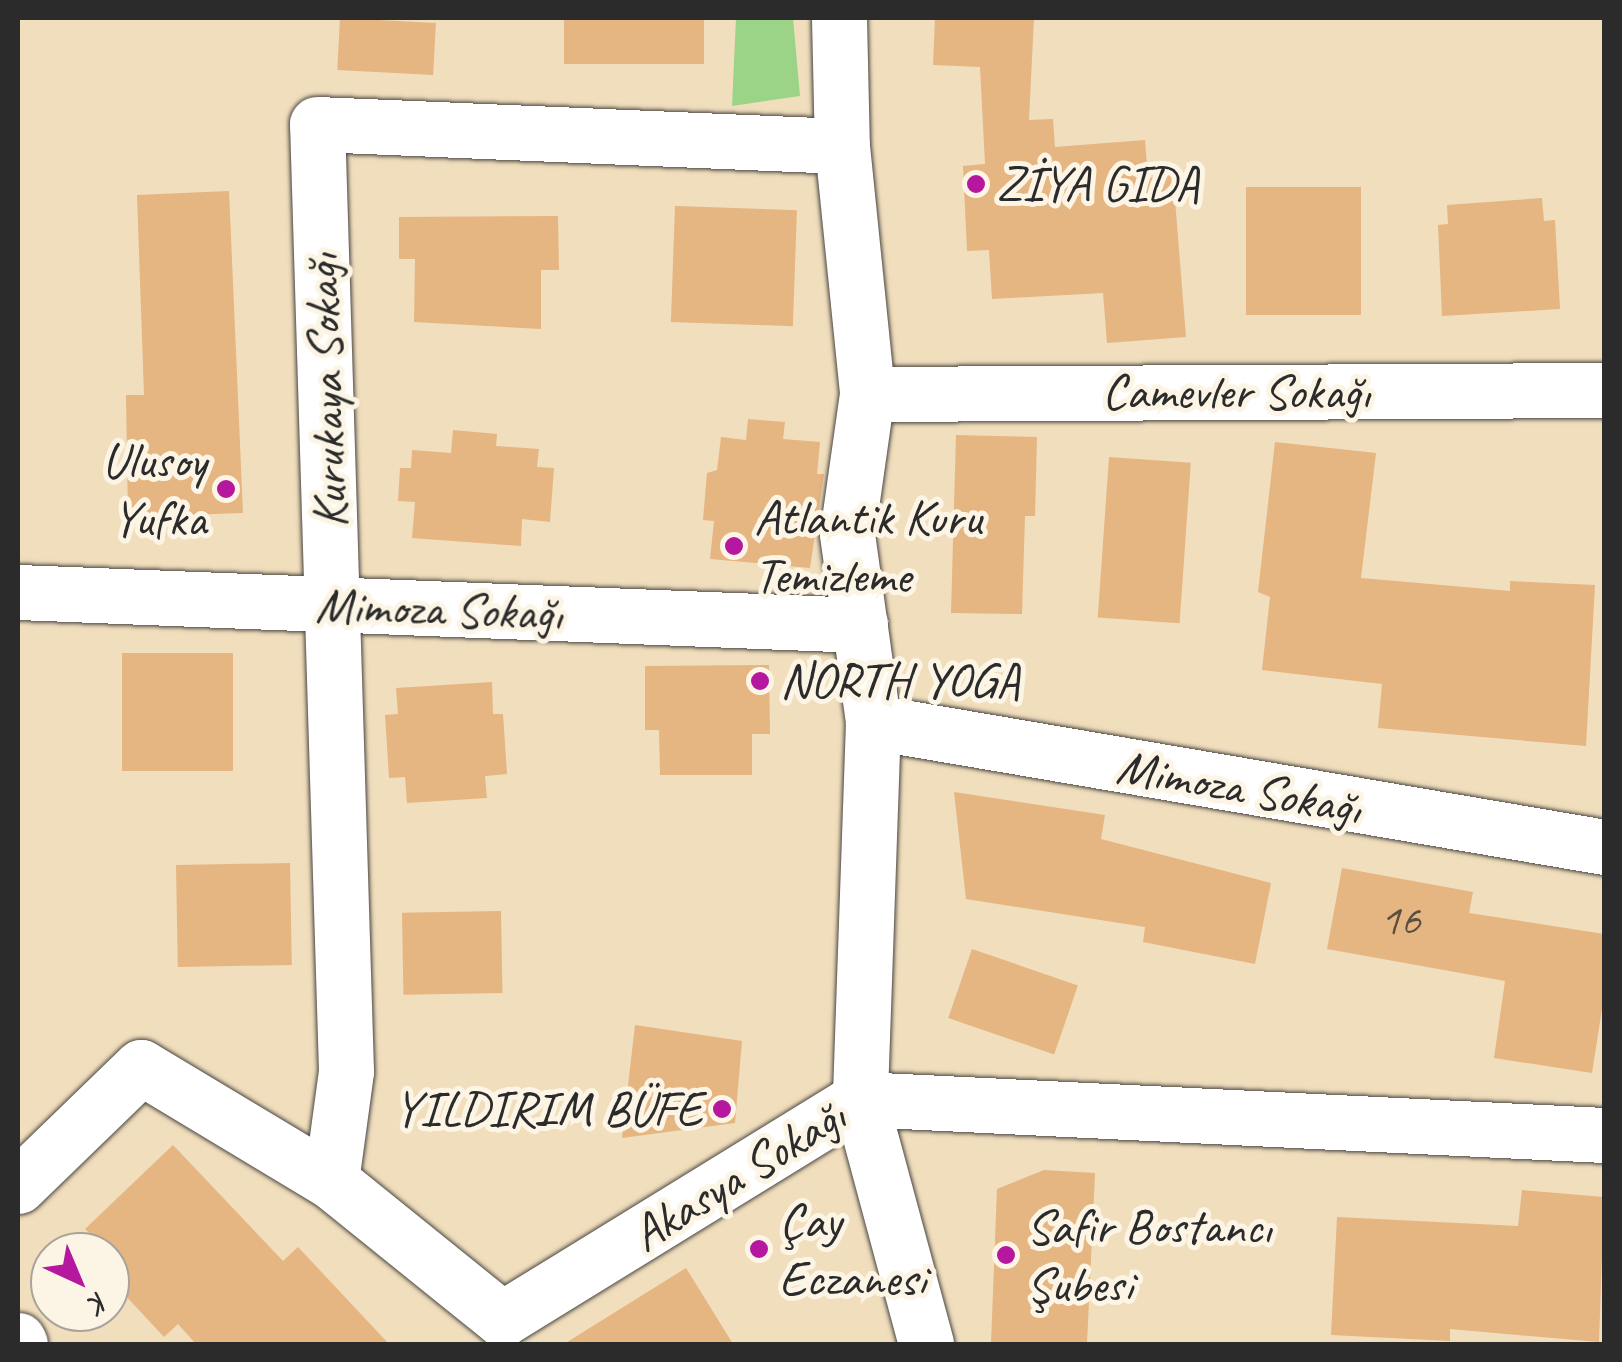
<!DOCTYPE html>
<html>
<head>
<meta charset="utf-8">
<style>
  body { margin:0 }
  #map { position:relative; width:1622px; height:1362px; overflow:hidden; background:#f1debd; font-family:Caveat,sans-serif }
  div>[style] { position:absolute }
  .green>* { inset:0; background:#9cd487 }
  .building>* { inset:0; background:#e5b582; transform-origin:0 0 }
  .roads { filter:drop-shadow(0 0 2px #494641) drop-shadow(0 0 2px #494641) }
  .minor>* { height:55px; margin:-27.5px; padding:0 27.5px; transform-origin:27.5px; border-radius:27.5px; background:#fff }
  .dots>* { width:28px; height:28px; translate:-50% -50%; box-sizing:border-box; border:5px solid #fcf5e5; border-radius:50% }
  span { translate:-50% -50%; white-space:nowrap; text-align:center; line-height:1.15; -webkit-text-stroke:10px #fcf5e5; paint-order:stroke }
  .number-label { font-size:45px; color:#5a4e41 }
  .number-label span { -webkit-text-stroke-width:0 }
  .poi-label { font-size:50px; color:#2b2b2b }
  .left { translate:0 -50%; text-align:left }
  .right { translate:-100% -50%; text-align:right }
  .street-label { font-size:50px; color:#2b2b2b }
  .frame { position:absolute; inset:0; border:20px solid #2b2b2b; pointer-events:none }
  .north { position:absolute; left:30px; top:1232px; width:100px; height:100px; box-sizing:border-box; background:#fcf5e5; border:2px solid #a8a49b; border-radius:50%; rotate:136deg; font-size:28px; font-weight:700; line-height:40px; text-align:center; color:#2b2b2b }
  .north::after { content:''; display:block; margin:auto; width:35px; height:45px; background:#b5179e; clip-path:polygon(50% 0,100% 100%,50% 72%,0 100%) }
</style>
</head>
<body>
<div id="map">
  <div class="green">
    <i style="clip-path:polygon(736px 18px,793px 18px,800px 96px,732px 106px)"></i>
  </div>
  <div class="building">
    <i style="left:340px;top:18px;width:96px;height:52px;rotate:3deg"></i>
    <i style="left:564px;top:18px;width:140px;height:46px"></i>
    <i style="clip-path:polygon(935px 18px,1034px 18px,1029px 120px,1053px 119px,1055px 147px,1145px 140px,1148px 178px,1173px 175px,1186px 337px,1107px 343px,1103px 293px,992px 299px,989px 250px,967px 251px,963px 166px,985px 164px,980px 67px,933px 65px)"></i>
    <i style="left:1361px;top:187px;width:128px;height:115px;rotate:90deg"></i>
    <i style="clip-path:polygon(229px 191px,243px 513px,128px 517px,126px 395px,144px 395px,137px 195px)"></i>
    <i style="clip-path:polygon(1542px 198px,1544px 221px,1555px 220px,1560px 309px,1442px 316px,1438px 225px,1448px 224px,1447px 205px)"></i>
    <i style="left:675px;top:206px;width:122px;height:116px;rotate:2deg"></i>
    <i style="clip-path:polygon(558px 216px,559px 270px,541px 270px,541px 329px,414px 322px,415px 259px,399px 259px,399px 217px)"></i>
    <i style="clip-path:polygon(748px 419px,785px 422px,783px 439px,820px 442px,817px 474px,824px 474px,810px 568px,710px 559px,714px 521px,703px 520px,707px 473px,717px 470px,721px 437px,746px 440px)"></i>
    <i style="clip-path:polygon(453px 430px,497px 434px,496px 446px,539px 449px,537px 467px,554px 468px,550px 522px,522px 519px,521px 546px,412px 538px,415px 502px,398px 501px,400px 468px,411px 468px,412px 450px,451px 453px)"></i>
    <i style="clip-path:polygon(956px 435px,1037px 437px,1035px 516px,1025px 516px,1022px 614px,951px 613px)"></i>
    <i style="clip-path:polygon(1275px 442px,1376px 453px,1361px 578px,1510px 591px,1510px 581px,1595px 585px,1586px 746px,1378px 728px,1382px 684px,1262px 670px,1270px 597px,1258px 592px)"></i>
    <i style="left:1109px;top:457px;width:82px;height:161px;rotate:4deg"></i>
    <i style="left:233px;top:653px;width:118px;height:111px;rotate:90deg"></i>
    <i style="clip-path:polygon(769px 665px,770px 734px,752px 734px,752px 775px,660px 775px,659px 730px,645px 730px,645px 666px)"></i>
    <i style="clip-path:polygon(492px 682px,493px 714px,503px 714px,507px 774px,485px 776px,487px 798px,407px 803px,405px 777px,389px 778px,385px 715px,398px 714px,396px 688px)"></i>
    <i style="clip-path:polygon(954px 792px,1105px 815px,1101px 839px,1271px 883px,1255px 964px,1143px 942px,1145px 927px,966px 899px)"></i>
    <i style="left:290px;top:863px;width:102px;height:114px;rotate:89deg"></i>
    <i style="clip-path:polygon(1342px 868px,1473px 892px,1469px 913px,1604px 934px,1604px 996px,1592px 1073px,1494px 1058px,1505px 981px,1327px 949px)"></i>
    <i style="left:501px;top:911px;width:82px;height:99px;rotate:89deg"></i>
    <i style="left:972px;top:949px;width:112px;height:73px;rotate:19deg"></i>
    <i style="clip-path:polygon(635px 1025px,742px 1041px,735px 1123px,622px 1138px)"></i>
    <i style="clip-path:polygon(173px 1145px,283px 1261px,298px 1247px,389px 1344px,196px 1344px,178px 1324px,164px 1337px,110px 1279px,110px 1252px,85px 1229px)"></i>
    <i style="clip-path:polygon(1044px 1170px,1095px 1173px,1087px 1344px,991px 1344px,997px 1189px)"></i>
    <i style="clip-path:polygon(1522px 1190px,1604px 1197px,1599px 1342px,1450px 1329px,1450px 1341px,1331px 1335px,1337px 1217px,1518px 1226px)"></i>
    <i style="clip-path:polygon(686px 1268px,733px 1344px,564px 1344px)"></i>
  </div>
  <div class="roads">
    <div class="minor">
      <i style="left:839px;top:18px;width:128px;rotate:88.7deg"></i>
      <i style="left:842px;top:146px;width:249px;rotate:84.2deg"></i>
      <i style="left:867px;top:394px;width:141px;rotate:98.1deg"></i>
      <i style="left:847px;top:534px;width:190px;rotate:82.1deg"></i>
      <i style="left:873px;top:722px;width:377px;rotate:92deg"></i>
      <i style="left:860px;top:1099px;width:254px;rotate:74.9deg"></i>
      <i style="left:867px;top:394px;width:737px;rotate:-0.31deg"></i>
      <i style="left:18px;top:592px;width:843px;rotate:2.24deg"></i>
      <i style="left:873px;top:722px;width:742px;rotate:9.7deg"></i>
      <i style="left:331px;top:1181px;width:111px;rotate:-82.2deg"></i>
      <i style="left:346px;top:1071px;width:947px;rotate:-91.75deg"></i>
      <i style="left:317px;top:124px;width:525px;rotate:2.4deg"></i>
      <i style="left:18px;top:1186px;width:171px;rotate:-44.1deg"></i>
      <i style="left:141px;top:1067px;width:222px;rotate:31deg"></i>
      <i style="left:331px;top:1181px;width:220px;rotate:38.9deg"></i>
      <i style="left:502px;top:1319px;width:420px;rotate:-31.6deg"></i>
      <i style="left:860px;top:1099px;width:745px;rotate:2.77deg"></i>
      <i style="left:18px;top:1340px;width:4px;rotate:63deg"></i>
    </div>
  </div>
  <div class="dots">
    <i style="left:976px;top:184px;background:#b5179e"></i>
    <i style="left:226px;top:489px;background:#b5179e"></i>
    <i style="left:734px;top:546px;background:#b5179e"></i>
    <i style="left:760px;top:681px;background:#b5179e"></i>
    <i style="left:722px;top:1109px;background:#b5179e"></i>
    <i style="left:759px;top:1249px;background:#b5179e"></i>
    <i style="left:1006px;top:1255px;background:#b5179e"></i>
  </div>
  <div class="number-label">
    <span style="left:1400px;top:920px">16</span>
  </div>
  <div class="poi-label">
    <span class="left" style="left:996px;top:184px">ZİYA GIDA</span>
    <span class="right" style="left:206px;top:489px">Ulusoy<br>Yufka</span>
    <span class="left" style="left:754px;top:546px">Atlantik Kuru<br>Temizleme</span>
    <span class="left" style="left:780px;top:681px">NORTH YOGA</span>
    <span class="right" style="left:702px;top:1109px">YILDIRIM BÜFE</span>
    <span class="left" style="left:779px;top:1249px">Çay<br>Eczanesi</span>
    <span class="left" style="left:1026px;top:1255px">Safir Bostancı<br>Şubesi</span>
  </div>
  <div class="street-label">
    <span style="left:326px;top:391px;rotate:-92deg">Kurukaya Sokağı</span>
    <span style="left:1236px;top:392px">Camevler Sokağı</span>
    <span style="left:439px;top:609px;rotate:2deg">Mimoza Sokağı</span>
    <span style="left:1239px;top:787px;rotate:10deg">Mimoza Sokağı</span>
    <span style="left:738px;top:1175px;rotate:-32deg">Akasya Sokağı</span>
  </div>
  <div class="frame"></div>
  <div class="north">K</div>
</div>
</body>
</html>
